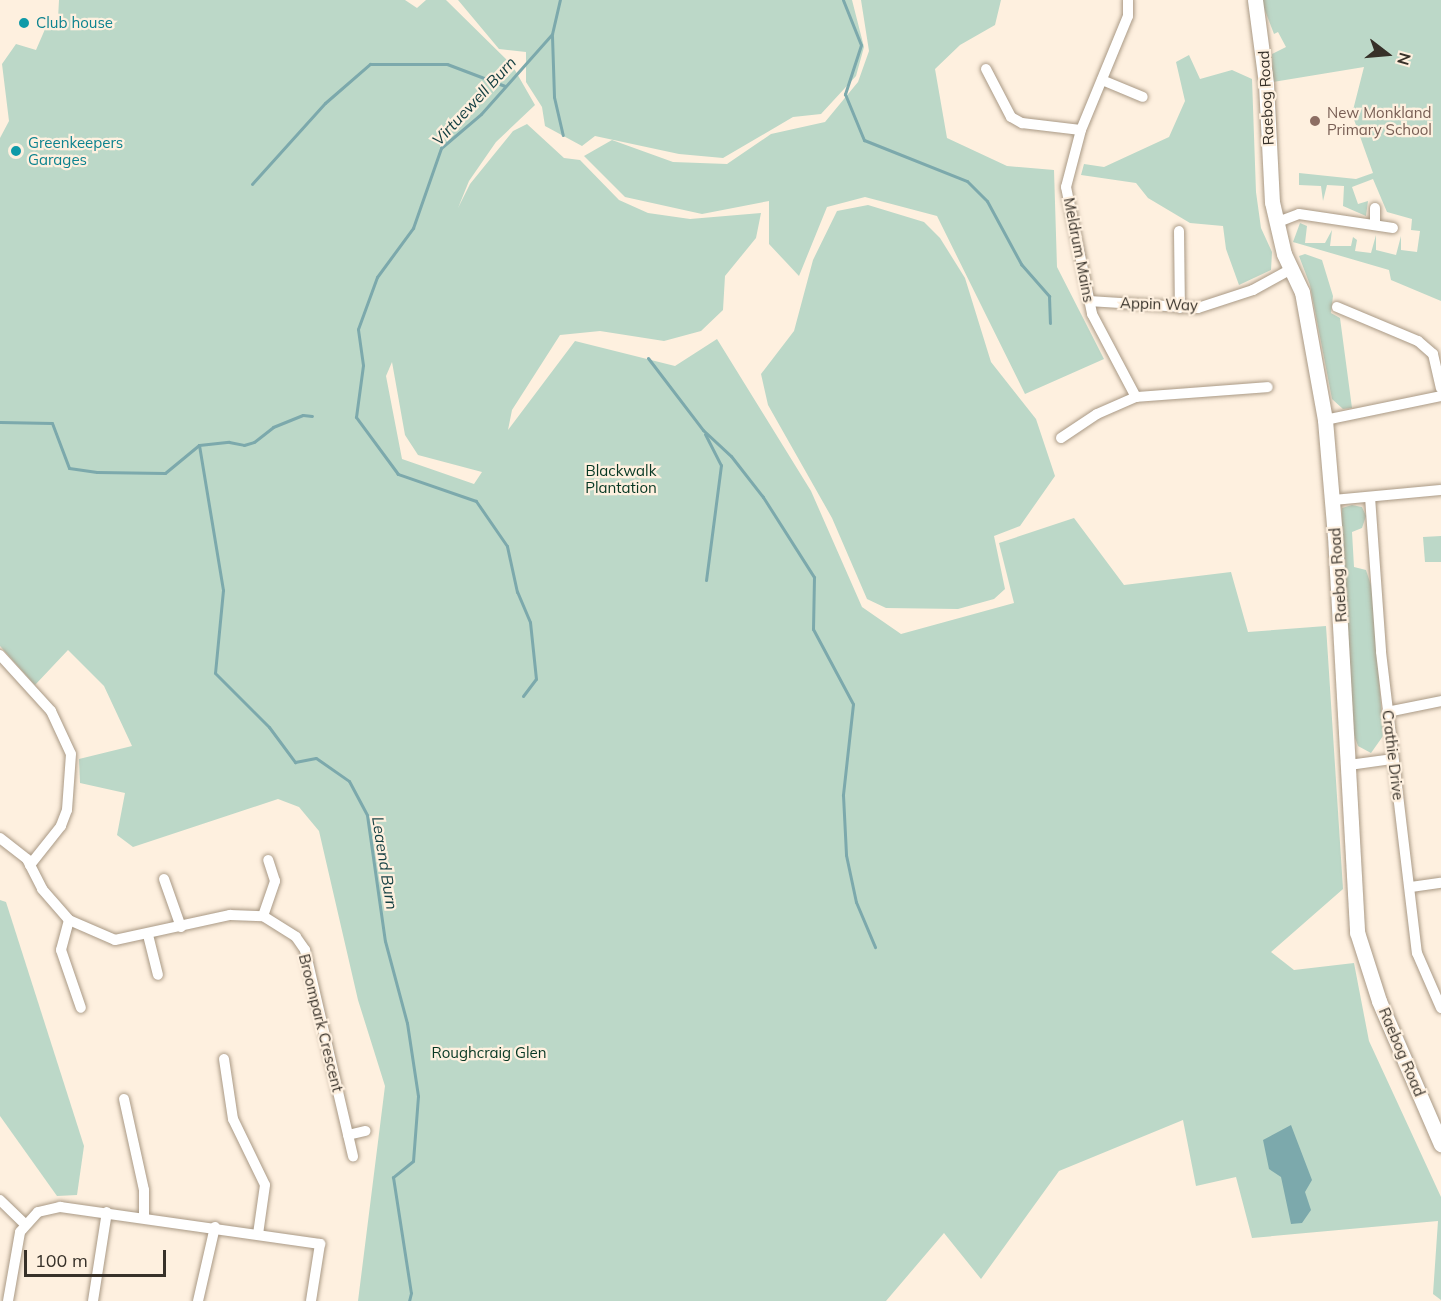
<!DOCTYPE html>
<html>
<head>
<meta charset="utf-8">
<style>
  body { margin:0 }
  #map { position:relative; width:1441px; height:1301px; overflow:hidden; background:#fef0df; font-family:Mulish,sans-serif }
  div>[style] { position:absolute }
  .green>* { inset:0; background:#bcd8c8 }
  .water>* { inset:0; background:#7ca9ac }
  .stream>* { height:3px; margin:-1.5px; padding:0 1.5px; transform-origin:1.5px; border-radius:1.5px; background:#7ca9ac }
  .roads { filter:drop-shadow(0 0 2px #a99985) drop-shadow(0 0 2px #a99985) }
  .street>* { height:10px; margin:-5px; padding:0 5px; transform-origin:5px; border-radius:5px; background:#fff }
  .secondary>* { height:15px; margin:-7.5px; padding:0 7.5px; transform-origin:7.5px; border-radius:7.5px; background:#fff }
  .dots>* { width:16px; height:16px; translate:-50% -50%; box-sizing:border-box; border:3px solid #fef0df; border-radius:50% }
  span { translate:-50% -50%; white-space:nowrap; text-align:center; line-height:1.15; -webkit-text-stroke:4.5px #fef0df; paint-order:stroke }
  .culture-label { font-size:15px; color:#0d838f }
  .left { translate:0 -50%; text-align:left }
  .street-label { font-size:15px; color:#373129 }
  .education-label { font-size:15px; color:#785e54 }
  .park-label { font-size:15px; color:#063723 }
  .water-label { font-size:16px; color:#123e41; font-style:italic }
  .north { position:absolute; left:1357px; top:24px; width:60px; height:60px; -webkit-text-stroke:4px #fef0df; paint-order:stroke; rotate:106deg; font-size:16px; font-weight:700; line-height:24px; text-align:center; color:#373129 }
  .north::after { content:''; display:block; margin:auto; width:21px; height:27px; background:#373129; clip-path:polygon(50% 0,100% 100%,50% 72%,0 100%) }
  .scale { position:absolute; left:24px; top:1250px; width:142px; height:27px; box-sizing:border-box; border:3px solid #373129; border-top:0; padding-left:8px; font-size:18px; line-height:21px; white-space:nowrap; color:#373129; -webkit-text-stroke:4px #fef0df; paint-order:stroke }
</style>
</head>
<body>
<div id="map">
  <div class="green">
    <i style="clip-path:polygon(evenodd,59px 0,405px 0,417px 8px,426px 0,446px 0,512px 65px,535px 105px,496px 142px,469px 181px,458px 208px,470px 184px,513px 131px,527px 124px,564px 158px,580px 160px,619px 200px,648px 213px,690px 219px,761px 213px,756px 238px,725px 276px,723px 310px,701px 331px,664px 341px,600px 331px,560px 335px,512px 410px,508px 430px,575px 341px,675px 366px,717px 339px,811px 491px,862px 607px,901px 634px,1014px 603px,999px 543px,1074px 518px,1124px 585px,1231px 572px,1248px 632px,1326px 626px,1343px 889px,1271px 952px,1294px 970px,1354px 963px,1369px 1041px,1441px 1197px,1441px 1300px,1433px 1294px,1438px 1221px,1252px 1238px,1236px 1177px,1196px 1186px,1183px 1120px,1059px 1171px,981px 1279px,944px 1233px,886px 1301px,358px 1301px,385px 1086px,358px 1000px,319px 831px,299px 807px,278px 799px,133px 847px,117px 835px,125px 793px,80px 783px,79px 759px,132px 746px,104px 686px,68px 650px,35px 685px,0 646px,0 138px,9px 121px,2px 64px,16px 44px,36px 50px,49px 20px,58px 19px,59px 0,392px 362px,405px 435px,418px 455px,482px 472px,474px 484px,402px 459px,386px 376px,392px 362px)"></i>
    <i style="clip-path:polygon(458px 0,852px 0,864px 47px,856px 76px,821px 114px,793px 117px,723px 158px,679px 154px,595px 136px,582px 146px,545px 126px,542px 107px,526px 82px,526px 52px,499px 49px)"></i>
    <i style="clip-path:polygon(861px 0,1001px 0,995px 25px,960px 45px,935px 69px,947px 138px,1007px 166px,1054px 170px,1057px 267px,1104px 359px,1025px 394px,937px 216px,865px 197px,827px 207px,799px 276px,769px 244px,769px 201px,702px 214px,625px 197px,584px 156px,612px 140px,673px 162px,727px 164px,771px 134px,825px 122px,858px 82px,869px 51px)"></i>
    <i style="clip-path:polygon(1261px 0,1441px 0,1441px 301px,1391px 280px,1389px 270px,1293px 242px,1300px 223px,1307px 226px,1305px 243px,1325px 243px,1332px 230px,1330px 246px,1351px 246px,1353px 237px,1357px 240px,1355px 251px,1371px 253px,1376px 235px,1376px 250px,1396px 255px,1401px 236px,1401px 250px,1417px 252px,1420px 231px,1411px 230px,1412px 219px,1387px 212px,1373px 179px,1352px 187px,1358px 204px,1368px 201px,1366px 216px,1343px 206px,1344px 186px,1327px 185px,1323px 201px,1321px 186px,1299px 185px,1299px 173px,1356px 179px,1373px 173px,1352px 114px,1364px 67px,1273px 82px,1272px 54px,1286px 47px,1278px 32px,1274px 34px)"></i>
    <i style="clip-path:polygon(1189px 55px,1200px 79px,1232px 70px,1252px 79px,1256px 192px,1261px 228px,1272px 252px,1271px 270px,1239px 285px,1226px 249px,1223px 226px,1190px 223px,1148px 198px,1136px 183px,1081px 175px,1084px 164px,1104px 167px,1169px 137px,1185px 101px,1176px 62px)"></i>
    <i style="clip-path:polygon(868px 205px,924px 222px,940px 238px,965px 278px,991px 362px,1036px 419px,1055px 476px,1020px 526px,994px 536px,1005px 589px,994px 599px,958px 609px,886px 608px,867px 599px,832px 518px,768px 405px,761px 374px,794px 331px,813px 260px,837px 211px)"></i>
    <i style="clip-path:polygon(1305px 254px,1322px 260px,1333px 296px,1331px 313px,1340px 318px,1352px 408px,1343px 409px,1332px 399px,1310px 285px,1299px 256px)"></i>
    <i style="clip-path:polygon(1352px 505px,1362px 507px,1366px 516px,1362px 528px,1352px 532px,1354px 567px,1366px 570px,1373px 591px,1383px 736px,1371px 753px,1358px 746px,1354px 735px,1342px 524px,1342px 508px)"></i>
    <i style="clip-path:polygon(1441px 536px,1441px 562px,1425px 562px,1423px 537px)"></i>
    <i style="clip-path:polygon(0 900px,6px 902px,84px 1146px,77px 1195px,57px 1196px,0 1116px)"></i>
  </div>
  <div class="water">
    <i style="clip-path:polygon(1291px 1125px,1312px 1180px,1305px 1192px,1311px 1210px,1302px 1223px,1291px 1224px,1281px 1177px,1269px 1169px,1263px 1140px)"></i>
  </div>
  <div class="stream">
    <i style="left:843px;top:0;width:48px;rotate:68.2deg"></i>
    <i style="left:861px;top:45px;width:52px;rotate:108.1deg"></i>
    <i style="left:845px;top:94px;width:50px;rotate:67.6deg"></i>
    <i style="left:864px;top:140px;width:111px;rotate:21.7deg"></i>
    <i style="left:967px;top:181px;width:28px;rotate:45deg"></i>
    <i style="left:987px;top:201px;width:72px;rotate:61.6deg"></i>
    <i style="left:1021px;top:264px;width:43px;rotate:48.8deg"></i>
    <i style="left:1049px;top:296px;width:27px;rotate:88deg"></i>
    <i style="left:552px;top:36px;width:61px;rotate:88.1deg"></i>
    <i style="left:554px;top:97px;width:39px;rotate:77deg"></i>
    <i style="left:252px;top:184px;width:109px;rotate:-48deg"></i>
    <i style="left:325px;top:103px;width:60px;rotate:-40.9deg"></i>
    <i style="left:370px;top:64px;width:77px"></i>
    <i style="left:447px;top:64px;width:62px;rotate:20.8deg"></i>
    <i style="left:648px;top:358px;width:91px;rotate:52.6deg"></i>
    <i style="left:703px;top:430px;width:38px;rotate:43deg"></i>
    <i style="left:731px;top:456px;width:52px;rotate:52deg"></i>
    <i style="left:763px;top:497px;width:95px;rotate:57.5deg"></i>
    <i style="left:814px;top:577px;width:52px;rotate:91.1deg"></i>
    <i style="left:813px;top:629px;width:85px;rotate:61.9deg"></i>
    <i style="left:853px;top:704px;width:92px;rotate:96.3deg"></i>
    <i style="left:843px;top:795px;width:60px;rotate:87.1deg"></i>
    <i style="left:846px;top:855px;width:48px;rotate:78deg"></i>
    <i style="left:856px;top:902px;width:49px;rotate:67.1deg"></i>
    <i style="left:0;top:422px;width:52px;rotate:1.1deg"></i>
    <i style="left:52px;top:423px;width:48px;rotate:69.3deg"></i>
    <i style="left:69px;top:468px;width:28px;rotate:8deg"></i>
    <i style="left:97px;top:472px;width:68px;rotate:0.8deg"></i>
    <i style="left:165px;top:473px;width:44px;rotate:-39.5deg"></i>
    <i style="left:199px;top:445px;width:147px;rotate:80.6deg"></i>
    <i style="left:223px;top:590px;width:83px;rotate:95.5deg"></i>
    <i style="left:215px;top:673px;width:76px;rotate:45deg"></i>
    <i style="left:269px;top:727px;width:44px;rotate:53.4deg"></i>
    <i style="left:295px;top:762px;width:21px;rotate:-11deg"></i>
    <i style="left:316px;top:758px;width:40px;rotate:34.9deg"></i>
    <i style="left:349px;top:781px;width:38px;rotate:62deg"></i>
    <i style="left:367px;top:815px;width:127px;rotate:81.9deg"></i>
    <i style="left:385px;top:941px;width:85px;rotate:75deg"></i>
    <i style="left:407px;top:1023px;width:74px;rotate:81.4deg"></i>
    <i style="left:418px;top:1096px;width:65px;rotate:94.4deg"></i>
    <i style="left:413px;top:1161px;width:26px;rotate:141deg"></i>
    <i style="left:393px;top:1177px;width:117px;rotate:81.2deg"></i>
    <i style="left:411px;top:1293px;width:8px;rotate:104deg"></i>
    <i style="left:705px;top:434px;width:35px;rotate:63deg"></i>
    <i style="left:721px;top:465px;width:116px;rotate:97.4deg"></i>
    <i style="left:199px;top:445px;width:30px;rotate:-6deg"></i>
    <i style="left:229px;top:442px;width:15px;rotate:11deg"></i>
    <i style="left:244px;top:445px;width:10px;rotate:-17deg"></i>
    <i style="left:254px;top:442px;width:24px;rotate:-38deg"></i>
    <i style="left:273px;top:427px;width:32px;rotate:-22deg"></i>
    <i style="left:303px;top:415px;width:9px;rotate:6deg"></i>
    <i style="left:523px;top:696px;width:21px;rotate:-53deg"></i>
    <i style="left:536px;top:679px;width:57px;rotate:-96deg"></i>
    <i style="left:530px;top:622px;width:33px;rotate:-113deg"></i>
    <i style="left:517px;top:592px;width:47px;rotate:-102.3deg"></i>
    <i style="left:507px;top:546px;width:55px;rotate:-124.6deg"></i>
    <i style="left:476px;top:501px;width:83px;rotate:-160.9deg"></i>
    <i style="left:398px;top:474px;width:71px;rotate:-126.4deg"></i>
    <i style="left:356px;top:417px;width:52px;rotate:-82.3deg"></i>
    <i style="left:363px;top:365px;width:36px;rotate:-98deg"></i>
    <i style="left:358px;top:329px;width:55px;rotate:-69.9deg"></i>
    <i style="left:377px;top:277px;width:61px;rotate:-53.7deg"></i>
    <i style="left:413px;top:228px;width:85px;rotate:-70.7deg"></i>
    <i style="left:441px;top:148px;width:52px;rotate:-40.4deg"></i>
    <i style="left:481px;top:114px;width:107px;rotate:-48.4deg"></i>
    <i style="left:552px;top:34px;width:35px;rotate:-77deg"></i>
  </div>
  <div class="roads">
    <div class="street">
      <i style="left:1128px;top:0;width:16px;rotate:90deg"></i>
      <i style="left:1128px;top:16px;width:123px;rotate:112.4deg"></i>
      <i style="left:1081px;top:130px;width:59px;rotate:104.7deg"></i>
      <i style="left:1066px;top:187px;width:130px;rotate:78.4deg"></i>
      <i style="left:1092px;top:314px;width:94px;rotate:62.1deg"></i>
      <i style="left:986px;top:69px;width:54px;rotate:62.5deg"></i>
      <i style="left:1011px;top:117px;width:13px;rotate:29deg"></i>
      <i style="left:1022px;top:123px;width:59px;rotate:6.8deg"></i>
      <i style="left:1102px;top:80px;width:44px;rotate:22.5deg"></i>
      <i style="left:1375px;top:208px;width:17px;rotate:90deg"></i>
      <i style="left:1278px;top:222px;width:22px;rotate:-21deg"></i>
      <i style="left:1299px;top:214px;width:95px;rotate:8.5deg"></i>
      <i style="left:1179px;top:231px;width:77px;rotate:89.3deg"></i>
      <i style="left:1089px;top:301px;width:109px;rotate:3.7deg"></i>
      <i style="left:1198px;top:308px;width:58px;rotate:-18.1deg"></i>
      <i style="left:1253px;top:290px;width:46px;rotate:-28.8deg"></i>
      <i style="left:1337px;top:307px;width:88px;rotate:22.8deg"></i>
      <i style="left:1418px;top:341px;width:20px;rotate:41deg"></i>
      <i style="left:1433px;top:354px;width:35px;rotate:77deg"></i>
      <i style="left:1325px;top:420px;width:118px;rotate:-11.7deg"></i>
      <i style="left:1061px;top:438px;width:43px;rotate:-33.7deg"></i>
      <i style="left:1097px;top:414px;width:43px;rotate:-23.6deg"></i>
      <i style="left:1136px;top:397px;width:132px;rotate:-4.3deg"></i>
      <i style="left:1370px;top:497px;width:155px;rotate:85.9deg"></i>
      <i style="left:1381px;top:652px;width:303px;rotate:83.2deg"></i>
      <i style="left:1417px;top:953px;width:60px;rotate:66.4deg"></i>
      <i style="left:1333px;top:500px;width:108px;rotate:-5.3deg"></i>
      <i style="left:0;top:655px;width:76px;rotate:47.7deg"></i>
      <i style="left:51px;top:711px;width:47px;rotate:65.1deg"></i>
      <i style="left:71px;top:754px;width:56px;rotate:94.1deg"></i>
      <i style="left:67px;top:810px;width:17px;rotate:111deg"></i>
      <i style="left:61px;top:826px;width:50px;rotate:128.5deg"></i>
      <i style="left:1387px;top:712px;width:55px;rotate:-11.5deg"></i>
      <i style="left:1349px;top:765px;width:43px;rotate:-7.9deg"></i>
      <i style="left:0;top:838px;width:34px;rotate:38deg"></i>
      <i style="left:27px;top:859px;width:34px;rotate:63deg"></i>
      <i style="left:42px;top:889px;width:41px;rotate:48.9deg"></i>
      <i style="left:69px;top:920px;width:50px;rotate:23.5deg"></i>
      <i style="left:115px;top:940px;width:118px;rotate:-12.3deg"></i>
      <i style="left:230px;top:915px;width:33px;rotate:2deg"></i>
      <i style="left:263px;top:916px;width:39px;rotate:32deg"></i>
      <i style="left:296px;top:937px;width:16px;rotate:55deg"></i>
      <i style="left:305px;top:950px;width:212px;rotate:76.9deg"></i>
      <i style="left:164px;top:879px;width:51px;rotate:70.5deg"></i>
      <i style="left:1411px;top:887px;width:30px;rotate:-8deg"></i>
      <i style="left:263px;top:916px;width:37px;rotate:-71deg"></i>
      <i style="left:275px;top:881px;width:22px;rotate:-108deg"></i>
      <i style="left:69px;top:920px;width:31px;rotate:105deg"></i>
      <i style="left:61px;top:950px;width:61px;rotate:71deg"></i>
      <i style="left:148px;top:935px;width:41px;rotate:76deg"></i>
      <i style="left:224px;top:1059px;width:61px;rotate:81.5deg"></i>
      <i style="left:233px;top:1119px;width:73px;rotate:64.1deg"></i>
      <i style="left:265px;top:1185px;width:49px;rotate:98.1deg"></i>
      <i style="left:124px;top:1099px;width:93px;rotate:77.6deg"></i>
      <i style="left:144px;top:1190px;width:27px;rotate:90deg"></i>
      <i style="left:348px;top:1135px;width:18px;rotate:-13deg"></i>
      <i style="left:0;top:1200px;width:35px;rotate:44deg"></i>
      <i style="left:8px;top:1301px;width:70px;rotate:-80.1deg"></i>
      <i style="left:20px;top:1232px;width:27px;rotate:-48deg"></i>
      <i style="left:38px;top:1212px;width:23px;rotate:-13deg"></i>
      <i style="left:60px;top:1207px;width:263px;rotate:8.1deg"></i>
      <i style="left:320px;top:1244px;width:58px;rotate:99deg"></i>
      <i style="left:93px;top:1301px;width:90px;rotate:-81.1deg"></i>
      <i style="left:198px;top:1301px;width:76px;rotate:-77.1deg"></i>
    </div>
    <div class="secondary">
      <i style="left:1255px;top:0;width:85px;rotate:82.5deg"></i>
      <i style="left:1266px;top:84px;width:118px;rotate:87.1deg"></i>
      <i style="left:1272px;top:202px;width:53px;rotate:77deg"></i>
      <i style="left:1284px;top:254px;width:42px;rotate:64.7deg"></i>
      <i style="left:1302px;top:292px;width:130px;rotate:79.8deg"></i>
      <i style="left:1325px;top:420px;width:116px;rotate:85.1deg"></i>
      <i style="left:1335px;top:536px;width:397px;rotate:86.8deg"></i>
      <i style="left:1357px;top:932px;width:72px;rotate:72.3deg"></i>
      <i style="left:1379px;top:1001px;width:156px;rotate:66.6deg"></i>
    </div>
  </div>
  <div class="dots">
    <i style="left:24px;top:23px;background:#0f9aa8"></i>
    <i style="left:1315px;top:121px;background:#8d6e63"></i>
    <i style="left:16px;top:151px;background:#0f9aa8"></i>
  </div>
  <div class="culture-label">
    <span class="left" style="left:36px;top:23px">Club house</span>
    <span class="left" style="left:28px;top:151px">Greenkeepers<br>Garages</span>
  </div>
  <div class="street-label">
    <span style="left:1266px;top:98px;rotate:-93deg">Raebog Road</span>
    <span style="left:1079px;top:250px;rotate:79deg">Meldrum Mains</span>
    <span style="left:1159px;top:304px;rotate:2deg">Appin Way</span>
    <span style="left:1338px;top:575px;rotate:-94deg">Raebog Road</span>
    <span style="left:1393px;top:755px;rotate:83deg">Crathie Drive</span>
    <span style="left:321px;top:1023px;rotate:76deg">Broompark Crescent</span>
    <span style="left:1402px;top:1052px;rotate:67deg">Raebog Road</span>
  </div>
  <div class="education-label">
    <span class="left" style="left:1327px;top:121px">New Monkland<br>Primary School</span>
  </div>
  <div class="park-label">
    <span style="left:621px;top:479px">Blackwalk<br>Plantation</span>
    <span style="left:489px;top:1053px">Roughcraig Glen</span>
  </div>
  <div class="water-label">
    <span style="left:474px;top:101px;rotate:-47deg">Virtuewell Burn</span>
    <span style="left:385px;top:863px;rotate:81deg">Leaend Burn</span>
  </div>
  <div class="north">N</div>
  <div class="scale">100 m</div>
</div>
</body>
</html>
